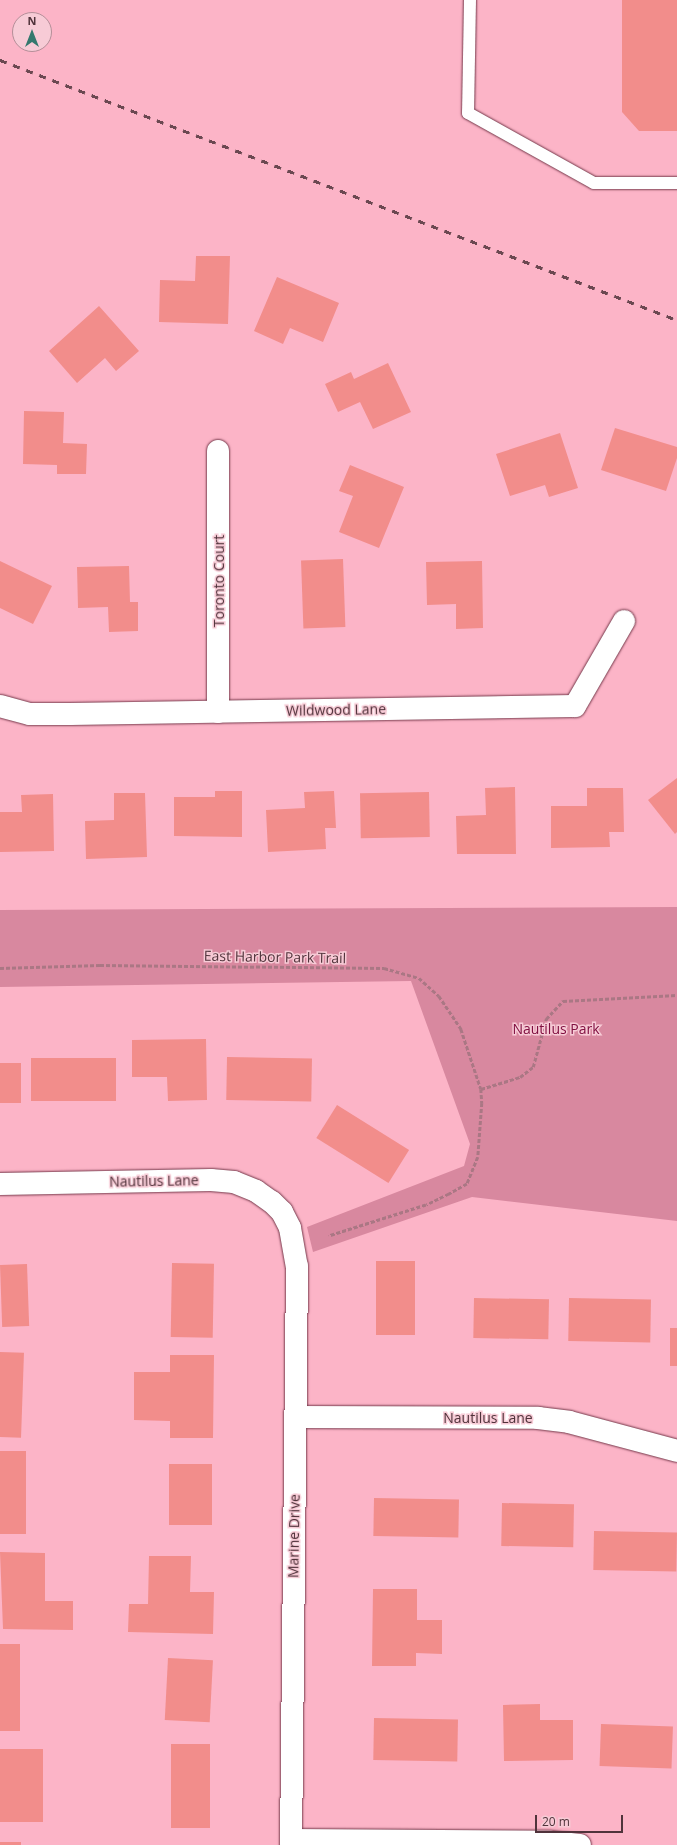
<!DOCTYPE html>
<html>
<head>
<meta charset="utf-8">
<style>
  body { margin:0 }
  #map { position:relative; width:677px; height:1845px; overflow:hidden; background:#fcb4c7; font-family:"Open Sans",sans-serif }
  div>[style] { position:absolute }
  .green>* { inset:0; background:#d8889f }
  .building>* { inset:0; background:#f28d8b; transform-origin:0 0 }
  .path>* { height:2.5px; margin-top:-1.25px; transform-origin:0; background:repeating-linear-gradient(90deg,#aa7784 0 4px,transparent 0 6px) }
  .roads { filter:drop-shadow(0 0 1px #75394b) drop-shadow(0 0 1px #75394b) }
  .lane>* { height:12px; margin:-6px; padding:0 6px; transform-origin:6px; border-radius:6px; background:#fff }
  .street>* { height:22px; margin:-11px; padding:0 11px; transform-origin:11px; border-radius:11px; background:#fff }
  .rail>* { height:3px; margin-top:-1.5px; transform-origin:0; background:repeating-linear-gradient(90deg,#6b4851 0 7px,transparent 0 14px) }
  span { translate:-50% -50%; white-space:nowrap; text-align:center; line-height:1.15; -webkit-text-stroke:3px #f7cbd6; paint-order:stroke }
  .street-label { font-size:14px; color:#50333b }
  .park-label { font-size:14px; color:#801041 }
  .north { position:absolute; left:12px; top:12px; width:40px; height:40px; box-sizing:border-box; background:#f7cbd6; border:1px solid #b48e98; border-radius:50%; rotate:0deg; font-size:11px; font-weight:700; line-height:16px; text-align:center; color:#50333b }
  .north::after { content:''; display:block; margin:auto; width:14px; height:18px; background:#34796e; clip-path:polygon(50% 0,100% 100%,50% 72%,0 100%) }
  .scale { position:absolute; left:535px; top:1815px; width:88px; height:18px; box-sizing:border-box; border:2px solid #50333b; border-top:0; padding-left:5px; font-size:12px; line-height:14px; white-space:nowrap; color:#50333b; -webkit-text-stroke:3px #f7cbd6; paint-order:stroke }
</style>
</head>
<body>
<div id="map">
  <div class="green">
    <i style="clip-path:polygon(677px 907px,677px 1221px,472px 1197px,313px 1252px,307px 1227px,464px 1166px,470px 1144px,411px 981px,0 987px,0 910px)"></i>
  </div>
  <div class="building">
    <i style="clip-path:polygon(622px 0,677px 0,677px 131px,639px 131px,622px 112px)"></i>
    <i style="clip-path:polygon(196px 256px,230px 256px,228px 324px,159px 322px,160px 280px,195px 281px)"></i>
    <i style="clip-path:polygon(277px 277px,339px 303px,323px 342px,290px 328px,283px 344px,254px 331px)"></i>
    <i style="clip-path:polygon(99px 306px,139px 351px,116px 371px,105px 358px,77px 383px,49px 351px)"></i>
    <i style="clip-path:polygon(388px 363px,411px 412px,373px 429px,360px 402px,338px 412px,325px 384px,351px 372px,354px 379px)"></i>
    <i style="clip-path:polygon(24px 411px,64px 412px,63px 443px,87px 444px,86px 474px,57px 474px,57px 465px,23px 464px)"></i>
    <i style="clip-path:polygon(615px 428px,677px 447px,677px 458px,666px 491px,601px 470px)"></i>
    <i style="clip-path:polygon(560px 433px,578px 488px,549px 497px,545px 485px,510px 496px,496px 454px)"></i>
    <i style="clip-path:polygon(350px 465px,404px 487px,379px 548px,339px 532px,353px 496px,339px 491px)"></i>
    <i style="left:343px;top:559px;width:68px;height:42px;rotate:88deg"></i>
    <i style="clip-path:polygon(0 561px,52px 586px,33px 624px,0 608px)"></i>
    <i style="clip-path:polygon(482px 561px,483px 628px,456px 629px,456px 604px,427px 605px,426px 562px)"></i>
    <i style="clip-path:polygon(129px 566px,130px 602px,138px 602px,138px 631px,109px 632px,108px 607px,78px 608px,77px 567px)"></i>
    <i style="clip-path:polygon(677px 778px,677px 832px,675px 834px,648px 800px)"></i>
    <i style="clip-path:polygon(515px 787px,516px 854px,457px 854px,456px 816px,486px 815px,485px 788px)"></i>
    <i style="clip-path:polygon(587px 788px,623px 788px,624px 832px,609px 832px,610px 847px,551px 848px,551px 806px,587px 806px)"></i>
    <i style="clip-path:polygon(215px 791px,242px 791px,242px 837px,174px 836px,174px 797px,215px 797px)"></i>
    <i style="clip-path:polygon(334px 791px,336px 828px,325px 828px,326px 849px,268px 852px,266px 810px,305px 808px,304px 792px)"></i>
    <i style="left:429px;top:792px;width:45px;height:69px;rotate:89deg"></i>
    <i style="clip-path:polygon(114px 793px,145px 793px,147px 857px,86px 859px,85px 821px,114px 820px)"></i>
    <i style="clip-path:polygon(53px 794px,54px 851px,0 852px,0 812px,22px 812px,21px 795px)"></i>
    <i style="clip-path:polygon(206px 1039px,207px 1100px,168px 1101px,167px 1077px,132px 1077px,132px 1040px)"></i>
    <i style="left:227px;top:1057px;width:85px;height:43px;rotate:1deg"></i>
    <i style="left:116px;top:1058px;width:43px;height:85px;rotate:90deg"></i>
    <i style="left:0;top:1063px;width:21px;height:40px"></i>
    <i style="left:337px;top:1105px;width:85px;height:39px;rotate:32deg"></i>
    <i style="left:376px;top:1261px;width:39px;height:74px"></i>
    <i style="left:172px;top:1263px;width:42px;height:74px;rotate:1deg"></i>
    <i style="left:27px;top:1264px;width:62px;height:27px;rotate:88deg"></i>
    <i style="left:474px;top:1298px;width:75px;height:40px;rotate:1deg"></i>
    <i style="left:569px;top:1298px;width:82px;height:43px;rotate:1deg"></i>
    <i style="left:670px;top:1328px;width:7px;height:38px"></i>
    <i style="left:0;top:1352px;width:24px;height:85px;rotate:2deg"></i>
    <i style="clip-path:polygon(170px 1355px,214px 1355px,213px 1438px,170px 1438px,170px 1421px,134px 1420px,134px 1372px,170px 1372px)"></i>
    <i style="left:0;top:1451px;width:26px;height:83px"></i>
    <i style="left:169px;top:1464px;width:43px;height:61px"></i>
    <i style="left:374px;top:1498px;width:85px;height:38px;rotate:1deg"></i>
    <i style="left:502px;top:1503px;width:72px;height:43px;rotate:1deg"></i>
    <i style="left:594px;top:1531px;width:83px;height:39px;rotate:1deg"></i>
    <i style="clip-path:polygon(0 1552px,45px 1553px,45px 1601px,73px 1601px,73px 1630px,3px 1629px)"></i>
    <i style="clip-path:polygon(149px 1556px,191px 1556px,190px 1592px,214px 1592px,213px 1634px,128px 1632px,129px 1604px,148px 1604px)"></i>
    <i style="clip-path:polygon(373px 1589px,417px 1589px,417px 1620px,442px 1620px,442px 1654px,416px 1653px,416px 1666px,372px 1666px)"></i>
    <i style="left:0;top:1644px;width:20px;height:87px"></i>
    <i style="left:168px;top:1658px;width:45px;height:62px;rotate:3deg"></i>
    <i style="clip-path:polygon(540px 1704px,540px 1720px,573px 1720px,573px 1760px,504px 1761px,503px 1705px)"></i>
    <i style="left:374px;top:1718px;width:84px;height:42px;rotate:1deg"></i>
    <i style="left:601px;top:1724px;width:72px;height:42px;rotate:2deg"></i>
    <i style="left:171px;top:1744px;width:39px;height:84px"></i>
    <i style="left:0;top:1749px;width:43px;height:73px"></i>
    <i style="left:0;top:1842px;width:21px;height:3px"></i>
  </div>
  <div class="path">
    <i style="left:0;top:968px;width:100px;rotate:-1.7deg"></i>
    <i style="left:100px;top:965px;width:284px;rotate:0.6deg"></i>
    <i style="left:384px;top:968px;width:36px;rotate:16deg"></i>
    <i style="left:419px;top:978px;width:27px;rotate:42deg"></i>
    <i style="left:439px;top:996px;width:40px;rotate:56deg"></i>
    <i style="left:461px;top:1029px;width:63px;rotate:71.6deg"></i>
    <i style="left:481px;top:1089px;width:14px;rotate:86deg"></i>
    <i style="left:482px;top:1103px;width:54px;rotate:94.2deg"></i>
    <i style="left:478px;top:1157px;width:29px;rotate:112deg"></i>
    <i style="left:467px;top:1184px;width:21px;rotate:151deg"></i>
    <i style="left:449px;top:1194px;width:25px;rotate:154deg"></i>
    <i style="left:426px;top:1205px;width:102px;rotate:162.3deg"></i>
    <i style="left:481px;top:1089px;width:41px;rotate:-17.1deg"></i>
    <i style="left:520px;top:1077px;width:16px;rotate:-38deg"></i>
    <i style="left:533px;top:1067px;width:50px;rotate:-74.8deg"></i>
    <i style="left:546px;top:1019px;width:25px;rotate:-47deg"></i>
    <i style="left:563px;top:1001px;width:114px;rotate:-3deg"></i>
  </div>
  <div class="roads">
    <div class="lane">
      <i style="left:470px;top:0;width:113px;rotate:91deg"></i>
      <i style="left:468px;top:113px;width:144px;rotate:29.1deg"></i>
      <i style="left:594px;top:183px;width:83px"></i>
    </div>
    <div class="street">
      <i style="left:218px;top:451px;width:261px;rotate:90deg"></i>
      <i style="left:0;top:706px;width:31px;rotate:15deg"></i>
      <i style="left:30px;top:714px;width:40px"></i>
      <i style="left:70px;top:714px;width:505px;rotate:-0.91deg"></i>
      <i style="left:575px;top:706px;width:98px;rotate:-60deg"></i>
      <i style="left:0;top:1184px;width:211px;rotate:-1.1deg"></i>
      <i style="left:211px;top:1180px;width:23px;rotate:5deg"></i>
      <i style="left:234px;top:1182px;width:24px;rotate:22deg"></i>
      <i style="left:256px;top:1191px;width:19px;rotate:35deg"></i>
      <i style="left:272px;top:1202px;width:14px;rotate:45deg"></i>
      <i style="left:282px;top:1212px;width:18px;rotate:63deg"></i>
      <i style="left:290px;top:1228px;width:39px;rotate:80deg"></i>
      <i style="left:297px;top:1266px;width:579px;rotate:90.59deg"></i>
      <i style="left:295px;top:1417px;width:243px;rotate:0.2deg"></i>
      <i style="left:538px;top:1418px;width:31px;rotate:7deg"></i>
      <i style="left:569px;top:1422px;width:112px;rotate:15deg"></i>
      <i style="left:291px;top:1840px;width:260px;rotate:0.4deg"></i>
      <i style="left:551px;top:1842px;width:29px;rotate:6deg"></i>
    </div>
  </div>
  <div class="rail">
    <i style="left:0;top:60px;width:725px;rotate:21.01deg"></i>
  </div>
  <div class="street-label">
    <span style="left:219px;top:581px;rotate:-90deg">Toronto Court</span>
    <span style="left:336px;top:710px;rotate:-1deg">Wildwood Lane</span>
    <span style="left:275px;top:957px;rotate:1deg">East Harbor Park Trail</span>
    <span style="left:154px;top:1181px;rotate:-1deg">Nautilus Lane</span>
    <span style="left:488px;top:1418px">Nautilus Lane</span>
    <span style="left:294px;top:1536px;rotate:-89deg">Marine Drive</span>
  </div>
  <div class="park-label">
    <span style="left:556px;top:1029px">Nautilus Park</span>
  </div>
  <div class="north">N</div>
  <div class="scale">20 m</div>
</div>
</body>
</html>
